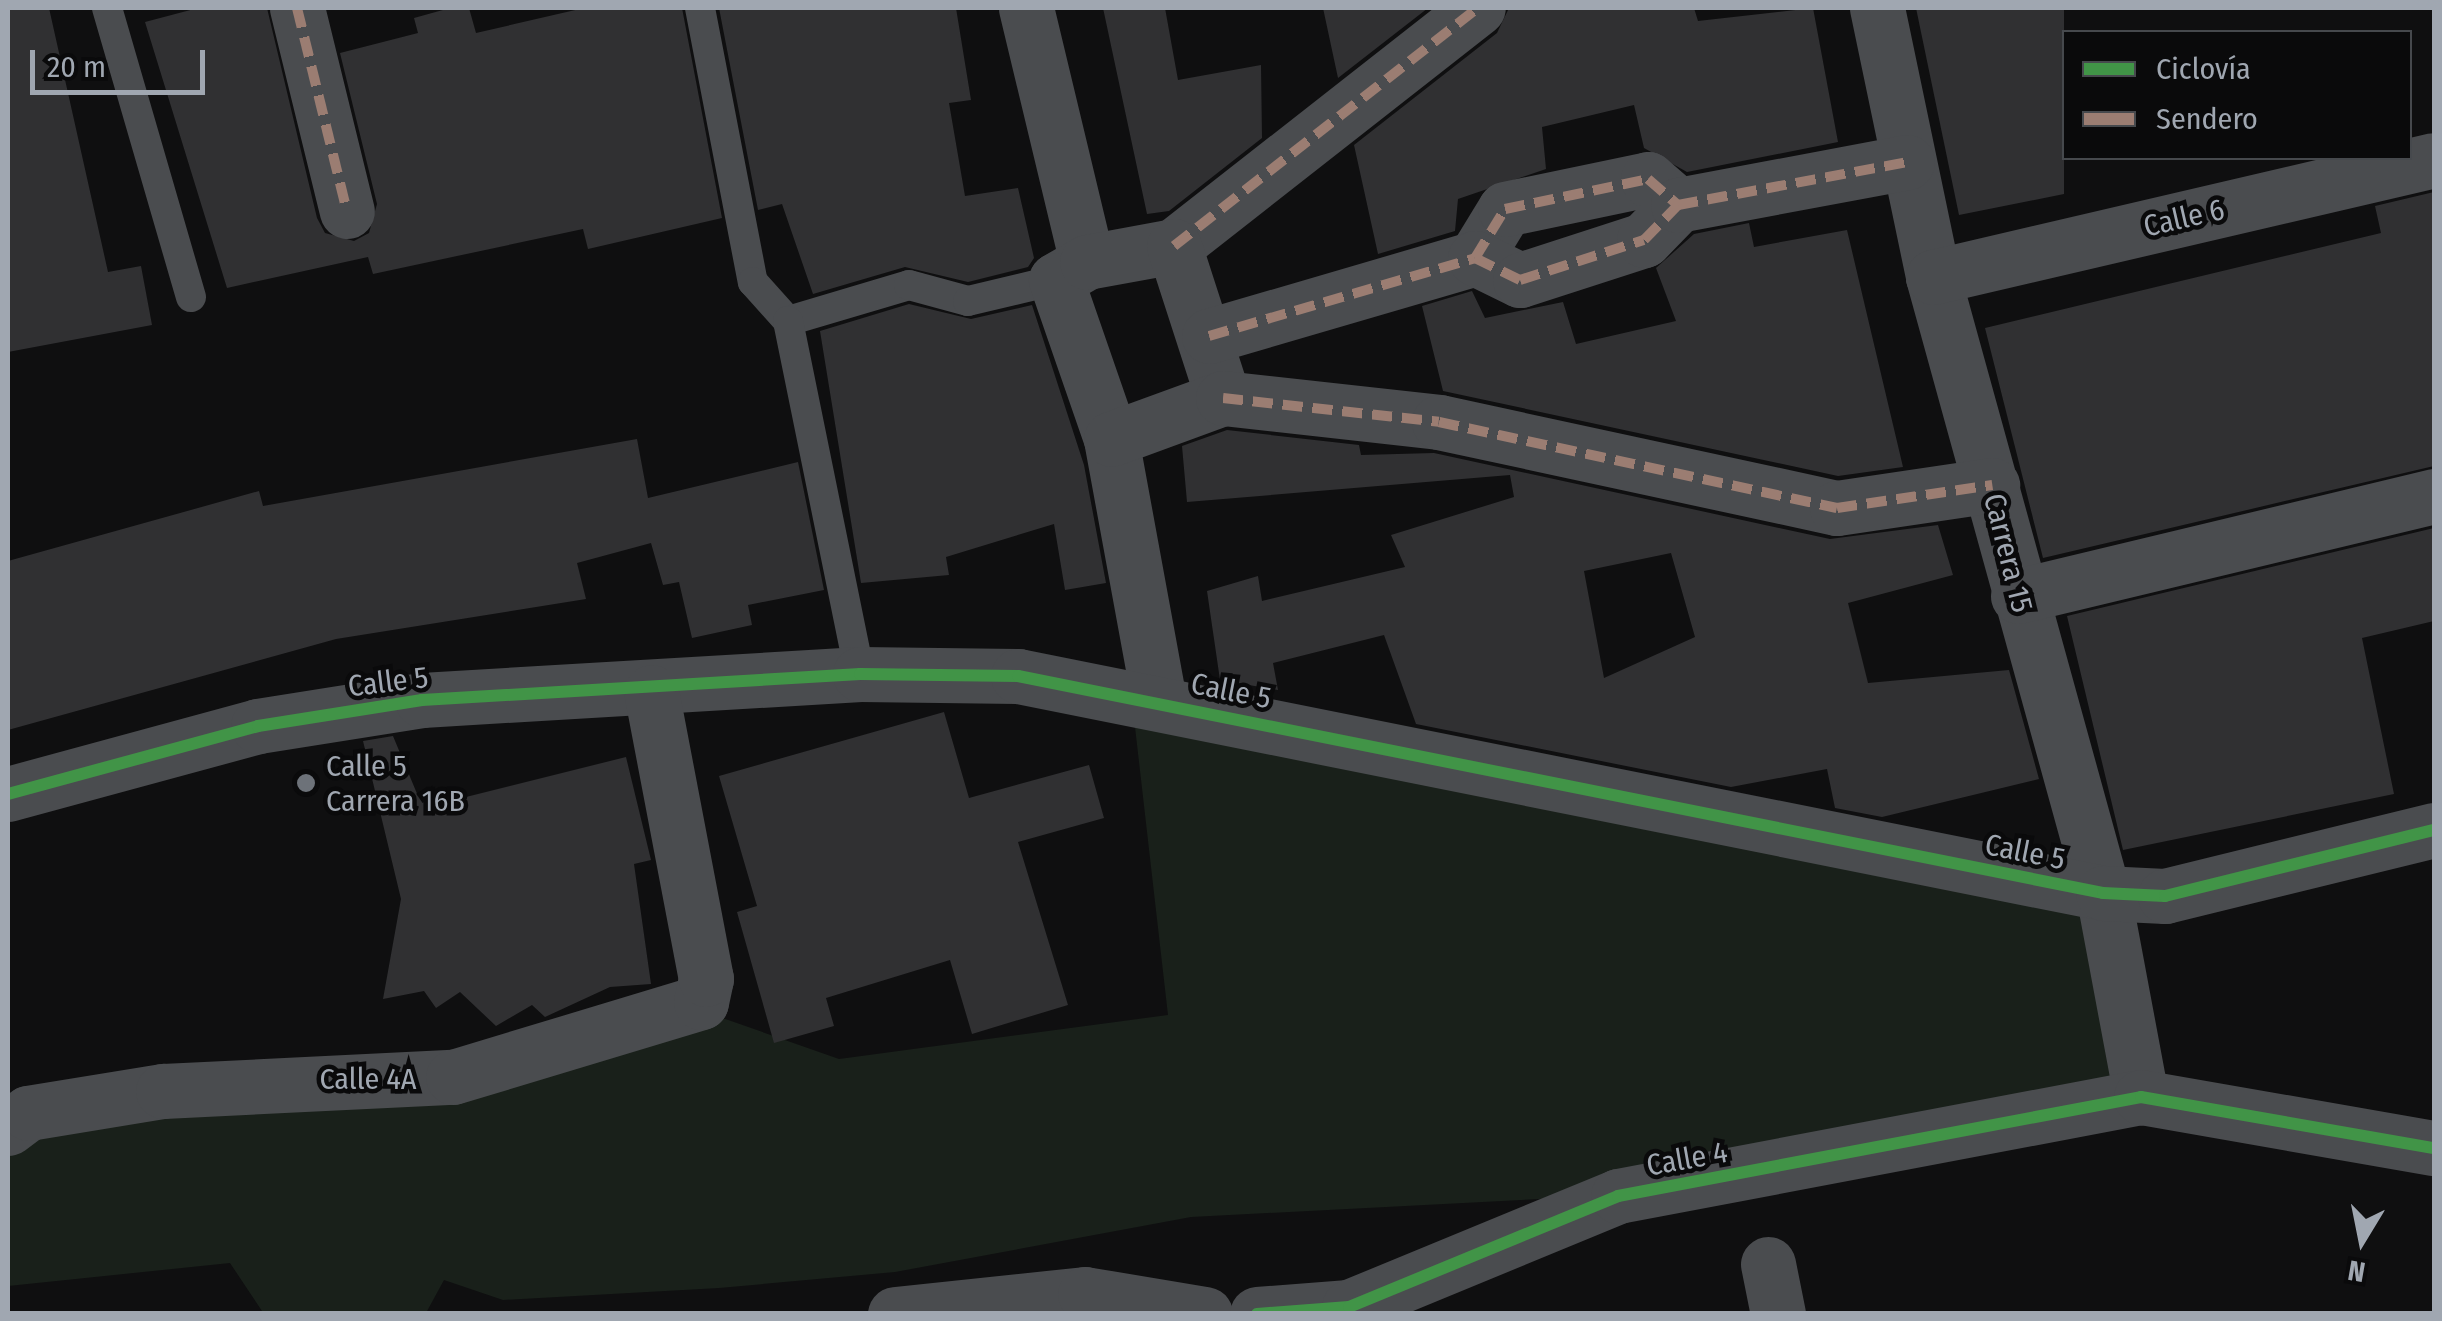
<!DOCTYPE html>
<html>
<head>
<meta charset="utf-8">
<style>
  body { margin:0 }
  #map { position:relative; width:2442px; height:1321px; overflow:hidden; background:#0f0f10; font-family:"Fira Sans Condensed",sans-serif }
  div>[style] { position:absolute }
  .green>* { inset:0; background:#19201a }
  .building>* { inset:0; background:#303032 }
  .lane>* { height:30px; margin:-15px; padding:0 15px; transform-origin:15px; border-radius:15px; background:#4a4c4f }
  .street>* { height:55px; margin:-27.5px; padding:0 27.5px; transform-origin:27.5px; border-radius:27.5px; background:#4a4c4f }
  .quiet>* { height:10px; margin-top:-5px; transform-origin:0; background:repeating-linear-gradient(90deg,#9b7d72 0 20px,transparent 0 30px) }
  .cycleway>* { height:12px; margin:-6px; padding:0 6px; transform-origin:6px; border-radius:6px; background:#419447 }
  .dots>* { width:28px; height:28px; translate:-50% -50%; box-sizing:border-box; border:5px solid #0a0a0b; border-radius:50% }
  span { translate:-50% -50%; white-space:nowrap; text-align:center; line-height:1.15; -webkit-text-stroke:9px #0a0a0b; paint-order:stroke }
  .street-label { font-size:30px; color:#a0a7b1 }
  .poi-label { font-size:30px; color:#a0a7b1 }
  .left { translate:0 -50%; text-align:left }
  .frame { position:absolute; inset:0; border:10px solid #a0a7b1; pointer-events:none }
  .legend { position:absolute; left:2062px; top:30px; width:350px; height:130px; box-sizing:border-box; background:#0a0a0b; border:2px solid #46494d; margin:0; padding:12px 18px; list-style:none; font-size:30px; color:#a0a7b1 }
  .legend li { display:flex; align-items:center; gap:20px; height:50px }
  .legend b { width:50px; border:2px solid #46494d }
  .north { position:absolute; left:2312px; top:1191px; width:100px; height:100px; -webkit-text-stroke:8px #0a0a0b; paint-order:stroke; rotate:190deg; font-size:28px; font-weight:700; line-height:40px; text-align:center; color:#a0a7b1 }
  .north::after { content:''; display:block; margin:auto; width:35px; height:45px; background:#a0a7b1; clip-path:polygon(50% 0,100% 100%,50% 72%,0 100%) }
  .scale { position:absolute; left:30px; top:50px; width:175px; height:45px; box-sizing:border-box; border:5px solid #a0a7b1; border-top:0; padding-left:12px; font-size:30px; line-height:35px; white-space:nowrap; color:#a0a7b1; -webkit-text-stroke:8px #0a0a0b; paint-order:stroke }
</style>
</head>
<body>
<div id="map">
  <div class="green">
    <i style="clip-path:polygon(1135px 727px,2087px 902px,2136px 1095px,1618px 1195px,1191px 1217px,895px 1272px,719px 1288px,503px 1300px,444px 1280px,426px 1313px,264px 1314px,230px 1263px,8px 1286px,8px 1134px,714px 1015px,839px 1059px,1168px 1015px)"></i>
  </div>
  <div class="building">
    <i style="clip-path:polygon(8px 8px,49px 8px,108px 272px,141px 266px,152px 325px,8px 352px)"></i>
    <i style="clip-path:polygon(198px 8px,267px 8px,317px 218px,325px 233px,354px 241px,369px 233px,377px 204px,340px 53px,418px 33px,414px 18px,450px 8px,469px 8px,476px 33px,584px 8px,682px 8px,722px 218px,588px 249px,583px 229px,373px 274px,368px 257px,227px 288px,145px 22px)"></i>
    <i style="clip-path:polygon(719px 8px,956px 8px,971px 100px,949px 103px,965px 196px,1018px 188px,1034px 258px,1028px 267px,968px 282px,905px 267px,813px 294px,782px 204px,758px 210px)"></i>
    <i style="clip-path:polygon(1103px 8px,1165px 8px,1178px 80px,1261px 65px,1262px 138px,1169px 211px,1147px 214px)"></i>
    <i style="clip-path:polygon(1323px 8px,1428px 8px,1338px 78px)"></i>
    <i style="clip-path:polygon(1509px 8px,1694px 8px,1698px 21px,1813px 8px,1838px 142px,1687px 172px,1644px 148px,1634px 105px,1542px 127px,1546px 169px,1458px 199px,1455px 231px,1378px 254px,1354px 145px,1497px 33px)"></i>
    <i style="clip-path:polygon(1916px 8px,2064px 8px,2064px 194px,1959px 215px)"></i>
    <i style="clip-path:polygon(2434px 192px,2434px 466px,2043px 558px,1985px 328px,2381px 233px,2375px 206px)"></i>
    <i style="clip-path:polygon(1749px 223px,1754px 247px,1847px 230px,1903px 467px,1838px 476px,1443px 391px,1422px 306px,1472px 291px,1485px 318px,1563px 302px,1576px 344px,1676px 321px,1656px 268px,1694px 234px)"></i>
    <i style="clip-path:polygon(909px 304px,971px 319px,1032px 305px,1084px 465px,1106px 583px,1065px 590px,1054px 524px,946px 557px,949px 575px,861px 583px,820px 331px)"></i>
    <i style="clip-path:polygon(evenodd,1227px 430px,1359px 445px,1361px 455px,1434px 453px,1830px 539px,1938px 525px,1953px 575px,1848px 603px,1868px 683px,2009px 670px,2039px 779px,1882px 817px,1835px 808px,1827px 769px,1731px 787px,1416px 724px,1384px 635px,1273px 663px,1278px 690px,1220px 680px,1207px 591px,1258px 576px,1262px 601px,1405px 567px,1391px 535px,1514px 497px,1510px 475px,1187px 502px,1182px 446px,1227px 430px,1671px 553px,1695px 637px,1604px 678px,1584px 571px,1671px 553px)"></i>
    <i style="clip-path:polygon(637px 439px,648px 498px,798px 462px,824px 590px,748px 605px,752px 625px,692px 638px,679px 582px,663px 585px,651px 543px,577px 563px,586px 599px,336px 639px,8px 730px,8px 561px,259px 491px,263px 506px)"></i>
    <i style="clip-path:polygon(2434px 528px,2434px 621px,2362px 638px,2394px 794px,2123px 850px,2067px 616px)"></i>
    <i style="clip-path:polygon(944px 712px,969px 798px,1089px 765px,1104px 818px,1018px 842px,1068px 1005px,972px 1034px,950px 960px,826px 998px,834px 1026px,774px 1043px,737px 912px,757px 906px,719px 776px)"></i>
    <i style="clip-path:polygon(393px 736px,418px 796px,443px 789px,446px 802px,626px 757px,651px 860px,634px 864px,651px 984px,610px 987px,545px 1017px,532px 1005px,496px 1026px,460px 992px,436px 1008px,424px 991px,383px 999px,401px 899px,363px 741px)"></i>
  </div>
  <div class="lane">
    <i style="left:107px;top:8px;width:301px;rotate:73.8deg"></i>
    <i style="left:700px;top:8px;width:279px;rotate:79.1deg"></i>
    <i style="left:753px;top:282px;width:52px;rotate:48.1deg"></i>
    <i style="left:788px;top:321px;width:126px;rotate:-16.6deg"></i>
    <i style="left:909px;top:285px;width:61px;rotate:15.2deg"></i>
    <i style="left:968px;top:301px;width:90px;rotate:-13.4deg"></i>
    <i style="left:788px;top:321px;width:360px;rotate:78.5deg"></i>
  </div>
  <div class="street">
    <i style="left:297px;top:8px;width:209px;rotate:76.2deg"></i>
    <i style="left:1026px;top:8px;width:261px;rotate:76.5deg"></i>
    <i style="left:1087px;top:262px;width:36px;rotate:150deg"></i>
    <i style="left:1056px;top:280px;width:168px;rotate:70.9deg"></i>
    <i style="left:1111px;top:439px;width:266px;rotate:79.6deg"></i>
    <i style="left:1877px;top:8px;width:275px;rotate:78.2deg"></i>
    <i style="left:1933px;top:277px;width:639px;rotate:74.57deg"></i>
    <i style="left:2103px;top:893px;width:208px;rotate:79.4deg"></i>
    <i style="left:1174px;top:246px;width:386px;rotate:-38.1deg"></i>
    <i style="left:1475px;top:258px;width:57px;rotate:-58.5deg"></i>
    <i style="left:1505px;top:209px;width:146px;rotate:-11.8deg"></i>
    <i style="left:1648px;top:179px;width:40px;rotate:41deg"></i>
    <i style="left:1087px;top:262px;width:88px;rotate:-10.4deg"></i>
    <i style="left:1174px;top:246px;width:160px;rotate:72.1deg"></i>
    <i style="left:1223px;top:398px;width:119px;rotate:159.9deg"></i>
    <i style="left:1933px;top:277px;width:514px;rotate:-13.14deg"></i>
    <i style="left:1209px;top:336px;width:277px;rotate:-16.3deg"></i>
    <i style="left:1475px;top:258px;width:50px;rotate:26.1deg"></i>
    <i style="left:1520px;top:280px;width:130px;rotate:-17.9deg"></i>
    <i style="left:1644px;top:240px;width:49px;rotate:-45.8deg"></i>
    <i style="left:1678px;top:205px;width:233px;rotate:-10.6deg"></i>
    <i style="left:1223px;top:398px;width:217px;rotate:6.3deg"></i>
    <i style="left:1439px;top:422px;width:407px;rotate:12.2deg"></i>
    <i style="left:1837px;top:508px;width:157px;rotate:-8.4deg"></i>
    <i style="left:2018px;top:596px;width:428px;rotate:-13.5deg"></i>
    <i style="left:8px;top:794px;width:259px;rotate:-15.2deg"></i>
    <i style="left:258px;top:726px;width:166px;rotate:-9deg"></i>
    <i style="left:422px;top:700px;width:439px;rotate:-3.4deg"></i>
    <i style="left:860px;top:674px;width:158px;rotate:0.7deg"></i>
    <i style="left:1018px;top:676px;width:1106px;rotate:11.31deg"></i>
    <i style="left:2103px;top:893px;width:62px;rotate:2.8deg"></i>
    <i style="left:2165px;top:896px;width:277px;rotate:-13.8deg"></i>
    <i style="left:8px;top:1128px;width:25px;rotate:-37deg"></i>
    <i style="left:28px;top:1113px;width:137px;rotate:-9.3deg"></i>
    <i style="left:163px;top:1091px;width:290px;rotate:-2.8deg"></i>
    <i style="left:453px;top:1077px;width:259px;rotate:-16.8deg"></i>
    <i style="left:701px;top:1002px;width:24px;rotate:-78deg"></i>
    <i style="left:706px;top:979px;width:292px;rotate:-100.8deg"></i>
    <i style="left:1768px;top:1264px;width:51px;rotate:78.7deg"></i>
    <i style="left:895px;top:1314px;width:191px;rotate:-6deg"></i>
    <i style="left:1085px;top:1294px;width:122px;rotate:9.5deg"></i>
    <i style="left:1257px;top:1314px;width:92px;rotate:-4.4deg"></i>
    <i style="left:1349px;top:1307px;width:291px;rotate:-22.4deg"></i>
    <i style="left:1618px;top:1196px;width:532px;rotate:-10.72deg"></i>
    <i style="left:2141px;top:1097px;width:297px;rotate:9.9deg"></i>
  </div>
  <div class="quiet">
    <i style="left:297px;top:8px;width:209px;rotate:76.2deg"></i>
    <i style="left:1174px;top:246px;width:386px;rotate:-38.1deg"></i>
    <i style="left:1475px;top:258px;width:57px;rotate:-58.5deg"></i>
    <i style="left:1505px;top:209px;width:146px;rotate:-11.8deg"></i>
    <i style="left:1648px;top:179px;width:40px;rotate:41deg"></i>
    <i style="left:1209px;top:336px;width:277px;rotate:-16.3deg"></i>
    <i style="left:1475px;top:258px;width:50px;rotate:26.1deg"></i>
    <i style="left:1520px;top:280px;width:130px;rotate:-17.9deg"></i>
    <i style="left:1644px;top:240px;width:49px;rotate:-45.8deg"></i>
    <i style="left:1678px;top:205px;width:233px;rotate:-10.6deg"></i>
    <i style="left:1223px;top:398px;width:217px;rotate:6.3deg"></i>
    <i style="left:1439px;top:422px;width:407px;rotate:12.2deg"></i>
    <i style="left:1837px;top:508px;width:157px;rotate:-8.4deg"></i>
  </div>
  <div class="cycleway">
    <i style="left:8px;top:794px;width:259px;rotate:-15.2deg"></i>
    <i style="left:258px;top:726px;width:166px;rotate:-9deg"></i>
    <i style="left:422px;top:700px;width:439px;rotate:-3.4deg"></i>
    <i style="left:860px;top:674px;width:158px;rotate:0.7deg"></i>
    <i style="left:1018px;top:676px;width:1106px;rotate:11.31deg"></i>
    <i style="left:2103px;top:893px;width:62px;rotate:2.8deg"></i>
    <i style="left:2165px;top:896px;width:277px;rotate:-13.8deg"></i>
    <i style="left:1257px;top:1314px;width:92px;rotate:-4.4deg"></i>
    <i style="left:1349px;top:1307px;width:291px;rotate:-22.4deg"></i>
    <i style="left:1618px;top:1196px;width:532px;rotate:-10.72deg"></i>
    <i style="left:2141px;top:1097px;width:297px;rotate:9.9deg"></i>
  </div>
  <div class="dots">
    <i style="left:306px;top:783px;background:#6d7279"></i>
  </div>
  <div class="street-label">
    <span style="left:2184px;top:218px;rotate:-13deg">Calle 6</span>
    <span style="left:2008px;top:553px;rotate:76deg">Carrera 15</span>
    <span style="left:388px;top:682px;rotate:-7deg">Calle 5</span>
    <span style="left:1231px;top:691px;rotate:11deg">Calle 5</span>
    <span style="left:2025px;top:852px;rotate:11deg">Calle 5</span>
    <span style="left:368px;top:1079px">Calle 4A</span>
    <span style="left:1687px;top:1159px;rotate:-10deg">Calle 4</span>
  </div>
  <div class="poi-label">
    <span class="left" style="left:326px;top:783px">Calle 5<br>Carrera 16B</span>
  </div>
  <div class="frame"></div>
  <ul class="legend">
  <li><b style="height:12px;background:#419447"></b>Ciclovía</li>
  <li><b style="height:12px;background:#9b7d72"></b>Sendero</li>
  </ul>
  <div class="north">N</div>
  <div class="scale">20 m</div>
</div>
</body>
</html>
